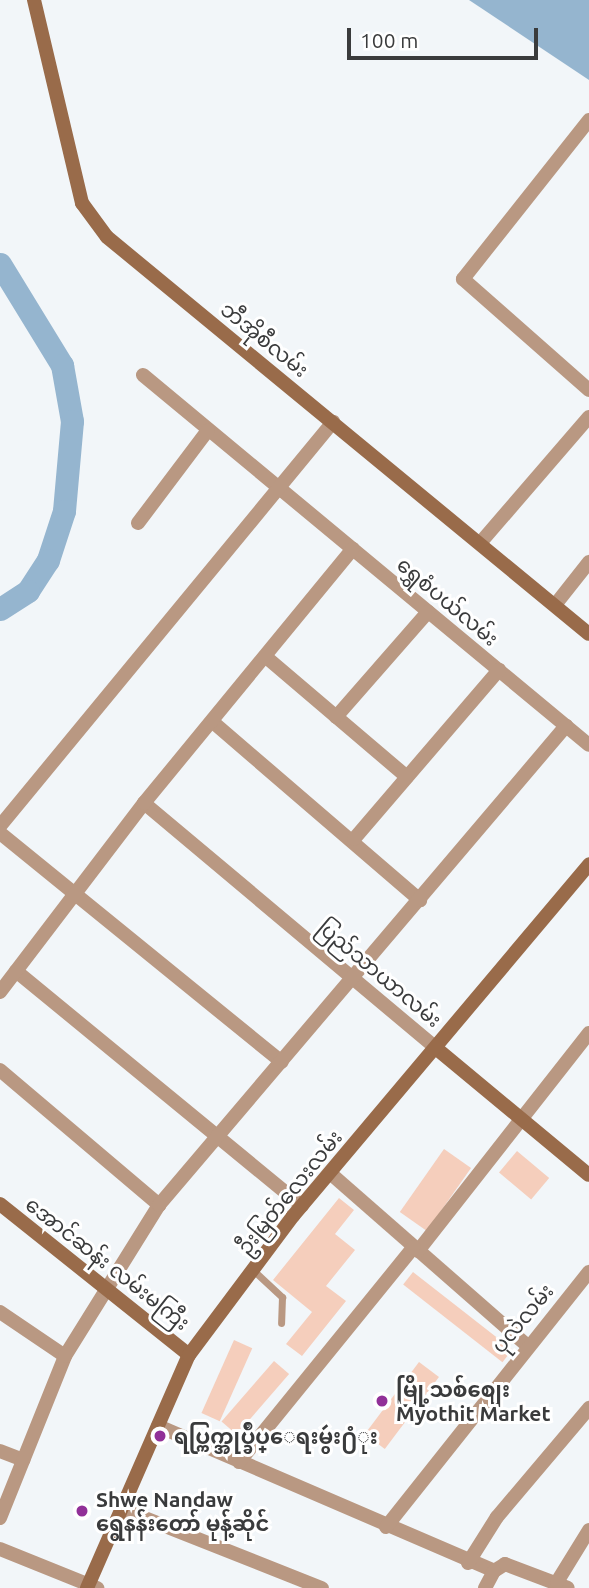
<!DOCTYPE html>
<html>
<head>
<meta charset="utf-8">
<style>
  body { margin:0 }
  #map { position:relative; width:589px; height:1588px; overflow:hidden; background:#f2f6f9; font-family:Ubuntu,"Noto Sans Myanmar",sans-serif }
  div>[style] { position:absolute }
  .water>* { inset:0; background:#95b5cf }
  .river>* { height:23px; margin:-11.5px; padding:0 11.5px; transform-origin:11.5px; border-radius:11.5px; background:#95b5cf }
  .building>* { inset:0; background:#f5cebc; transform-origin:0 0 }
  .lane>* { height:7px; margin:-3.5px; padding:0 3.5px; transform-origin:3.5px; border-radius:3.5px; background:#b99882 }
  .street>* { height:14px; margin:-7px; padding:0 7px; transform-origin:7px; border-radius:7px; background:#b99882 }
  .secondary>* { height:14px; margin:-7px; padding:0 7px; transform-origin:7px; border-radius:7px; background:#996b4a }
  .dots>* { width:19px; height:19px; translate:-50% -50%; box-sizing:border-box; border:4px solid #fff; border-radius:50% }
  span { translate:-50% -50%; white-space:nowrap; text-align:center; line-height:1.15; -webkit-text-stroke:6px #fff; paint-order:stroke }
  .street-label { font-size:21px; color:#3a3b3c }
  .poi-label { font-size:21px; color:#3a3b3c; font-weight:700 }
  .left { translate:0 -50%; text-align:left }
  .scale { position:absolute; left:347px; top:28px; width:191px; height:32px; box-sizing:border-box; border:4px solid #3a3b3c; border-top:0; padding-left:9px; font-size:21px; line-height:24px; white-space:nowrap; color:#3a3b3c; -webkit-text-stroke:5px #fff; paint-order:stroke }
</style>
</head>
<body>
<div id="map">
  <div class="water">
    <i style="clip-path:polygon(469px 0,589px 0,589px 80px)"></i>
  </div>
  <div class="river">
    <i style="left:0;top:264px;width:119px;rotate:58.5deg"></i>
    <i style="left:62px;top:365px;width:57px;rotate:79.9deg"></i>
    <i style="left:72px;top:421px;width:90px;rotate:95.1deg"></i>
    <i style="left:64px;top:511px;width:52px;rotate:108.1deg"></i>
    <i style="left:48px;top:560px;width:37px;rotate:123deg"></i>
    <i style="left:28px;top:591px;width:33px;rotate:147deg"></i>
  </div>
  <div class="building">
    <i style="left:444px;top:1149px;width:33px;height:77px;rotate:35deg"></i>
    <i style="left:517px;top:1151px;width:42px;height:28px;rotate:40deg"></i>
    <i style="clip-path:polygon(339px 1198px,354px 1210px,335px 1234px,355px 1250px,326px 1286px,346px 1301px,302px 1356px,286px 1344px,312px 1312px,273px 1280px)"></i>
    <i style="left:413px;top:1272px;width:126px;height:16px;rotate:38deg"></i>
    <i style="left:234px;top:1340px;width:20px;height:80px;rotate:24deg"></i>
    <i style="left:274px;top:1361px;width:20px;height:80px;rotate:41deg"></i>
    <i style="left:419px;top:1362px;width:25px;height:90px;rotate:37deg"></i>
  </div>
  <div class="lane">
    <i style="left:253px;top:1270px;width:40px;rotate:43deg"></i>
    <i style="left:282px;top:1297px;width:26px;rotate:92deg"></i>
  </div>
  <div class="street">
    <i style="left:589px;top:120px;width:203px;rotate:128.4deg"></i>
    <i style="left:463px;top:279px;width:168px;rotate:41.4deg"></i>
    <i style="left:143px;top:375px;width:579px;rotate:39.68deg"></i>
    <i style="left:138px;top:523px;width:116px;rotate:-53deg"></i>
    <i style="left:481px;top:542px;width:165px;rotate:-49.2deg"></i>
    <i style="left:555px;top:605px;width:55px;rotate:-51.7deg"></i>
    <i style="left:266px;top:657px;width:185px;rotate:40.4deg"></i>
    <i style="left:336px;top:717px;width:140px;rotate:-48.8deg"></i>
    <i style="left:214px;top:723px;width:272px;rotate:40.7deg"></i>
    <i style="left:144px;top:803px;width:383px;rotate:40deg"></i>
    <i style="left:0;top:826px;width:524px;rotate:-50.5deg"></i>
    <i style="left:0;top:833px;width:363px;rotate:39.1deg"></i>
    <i style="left:354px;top:839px;width:223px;rotate:-49.4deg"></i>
    <i style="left:16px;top:971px;width:370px;rotate:39.4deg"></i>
    <i style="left:0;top:992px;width:238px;rotate:-52.7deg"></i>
    <i style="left:144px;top:803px;width:329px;rotate:-50.6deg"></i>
    <i style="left:0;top:1070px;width:209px;rotate:40.3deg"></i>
    <i style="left:330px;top:1173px;width:259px;rotate:41.2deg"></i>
    <i style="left:418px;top:1251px;width:277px;rotate:-51.9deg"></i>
    <i style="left:0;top:1312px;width:78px;rotate:34.1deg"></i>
    <i style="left:158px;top:1426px;width:366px;rotate:23.3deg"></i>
    <i style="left:0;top:1451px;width:25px;rotate:21deg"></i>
    <i style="left:239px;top:1462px;width:277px;rotate:-50.9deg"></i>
    <i style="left:122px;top:1509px;width:215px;rotate:21.6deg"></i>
    <i style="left:0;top:1518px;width:175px;rotate:-68.1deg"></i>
    <i style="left:65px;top:1356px;width:178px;rotate:-58.1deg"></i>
    <i style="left:159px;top:1205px;width:629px;rotate:-49.65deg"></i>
    <i style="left:386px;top:1527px;width:326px;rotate:-51.5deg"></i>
    <i style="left:0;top:1549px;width:105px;rotate:21.9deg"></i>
    <i style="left:468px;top:1563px;width:54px;rotate:-57.8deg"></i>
    <i style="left:497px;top:1517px;width:143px;rotate:-49.8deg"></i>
    <i style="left:494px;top:1571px;width:13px;rotate:-32deg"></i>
    <i style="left:505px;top:1564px;width:67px;rotate:20.9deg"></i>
    <i style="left:557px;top:1582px;width:61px;rotate:-58.4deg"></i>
    <i style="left:485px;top:1588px;width:19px;rotate:-62deg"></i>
  </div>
  <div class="secondary">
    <i style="left:34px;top:0;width:209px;rotate:76.7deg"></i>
    <i style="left:82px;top:203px;width:42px;rotate:53.7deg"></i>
    <i style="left:107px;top:237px;width:624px;rotate:39.48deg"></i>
    <i style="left:437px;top:1049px;width:197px;rotate:39.7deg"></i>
    <i style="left:0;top:1204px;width:242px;rotate:38.6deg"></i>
    <i style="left:87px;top:1588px;width:254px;rotate:-66.4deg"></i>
    <i style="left:189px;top:1355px;width:174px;rotate:-53.2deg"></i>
    <i style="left:293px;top:1216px;width:460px;rotate:-49.9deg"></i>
  </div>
  <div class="dots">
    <i style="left:382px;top:1401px;background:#913098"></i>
    <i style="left:160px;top:1436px;background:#913098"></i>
    <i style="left:82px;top:1511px;background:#913098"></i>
  </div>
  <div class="street-label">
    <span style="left:265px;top:339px;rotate:39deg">ဘီအိုစီလမ်း</span>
    <span style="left:448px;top:601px;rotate:40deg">ရွှေစံပယ်လမ်း</span>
    <span style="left:380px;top:973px;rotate:40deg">ပြည်သာယာလမ်း</span>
    <span style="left:289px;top:1192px;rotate:-51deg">ဦးမြတ်လေးလမ်း</span>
    <span style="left:108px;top:1263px;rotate:38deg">အောင်ဆန်း လမ်းမကြီး</span>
    <span style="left:522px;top:1318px;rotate:-50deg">ပုလဲလမ်း</span>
  </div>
  <div class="poi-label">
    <span class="left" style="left:396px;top:1401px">မြို့သစ်စျေး<br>Myothit Market</span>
    <span class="left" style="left:174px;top:1436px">ရပ္ကြက္အုပ္ခ်ဳပ္ေရးမွဴး႐ံုး</span>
    <span class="left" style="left:96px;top:1511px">Shwe Nandaw<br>ရွေနန်းတော် မုန့်ဆိုင်</span>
  </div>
  <div class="scale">100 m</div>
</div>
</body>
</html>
